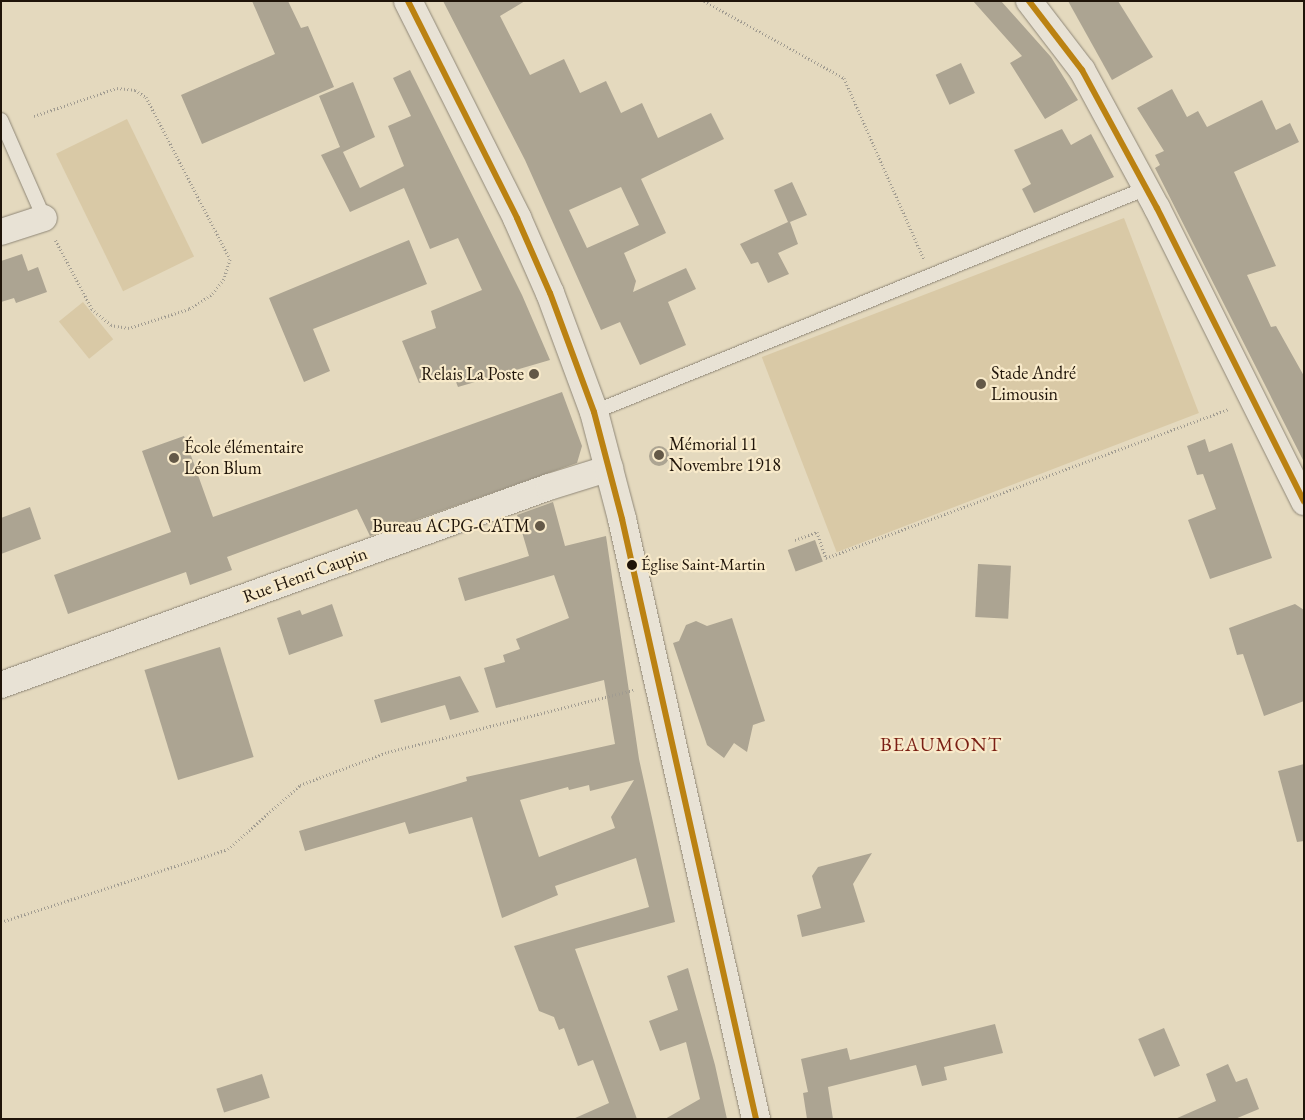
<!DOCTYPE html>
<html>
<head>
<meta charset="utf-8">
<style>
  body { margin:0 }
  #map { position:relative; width:1305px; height:1120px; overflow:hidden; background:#e4d9be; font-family:"EB Garamond",serif }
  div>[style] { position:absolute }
  .green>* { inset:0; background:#d9c9a6; transform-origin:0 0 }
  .building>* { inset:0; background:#aca492; transform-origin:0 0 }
  .round { border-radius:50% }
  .path>* { height:3px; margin-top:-1.5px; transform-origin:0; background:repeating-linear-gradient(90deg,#a19c91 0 1px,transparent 0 3.5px) }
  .roads { filter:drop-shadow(0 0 1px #8f8777) drop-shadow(0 0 1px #8f8777) }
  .service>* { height:14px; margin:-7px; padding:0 7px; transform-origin:7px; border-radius:7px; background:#e8e2d5 }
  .minor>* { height:26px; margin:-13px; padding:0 13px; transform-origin:13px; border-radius:13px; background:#e8e2d5 }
  .secondary>* { height:28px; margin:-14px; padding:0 14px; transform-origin:14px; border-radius:14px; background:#e8e2d5 }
  .bus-1>* { height:6px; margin:-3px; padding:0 3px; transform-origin:3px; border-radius:3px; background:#bb8212 }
  .dots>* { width:14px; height:14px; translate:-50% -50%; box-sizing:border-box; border:2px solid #f8eaca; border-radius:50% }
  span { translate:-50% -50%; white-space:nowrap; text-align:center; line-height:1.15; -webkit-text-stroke:4.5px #f8eaca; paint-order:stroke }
  .bus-label { font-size:17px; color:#1f1409 }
  .left { translate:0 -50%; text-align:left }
  .poi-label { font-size:18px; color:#1f1409 }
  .right { translate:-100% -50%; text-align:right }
  .street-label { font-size:18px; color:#1f1409 }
  .quarter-label { font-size:20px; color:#7a1f14; letter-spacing:1px }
  .frame { position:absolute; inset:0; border:2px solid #1f1409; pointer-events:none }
</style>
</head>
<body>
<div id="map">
  <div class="green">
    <i style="left:127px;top:119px;width:153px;height:79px;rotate:64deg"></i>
    <i style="left:1124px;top:218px;width:209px;height:388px;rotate:69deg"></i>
    <i style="left:83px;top:302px;width:48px;height:31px;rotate:51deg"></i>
  </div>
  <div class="building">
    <i style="clip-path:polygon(252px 1px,288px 1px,301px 28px,308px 26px,334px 87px,202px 144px,181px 95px,275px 54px)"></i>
    <i style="clip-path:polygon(evenodd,443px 1px,525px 1px,500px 16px,530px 75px,564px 59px,580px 93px,606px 81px,621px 113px,642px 103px,658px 138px,711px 113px,724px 139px,641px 179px,666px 233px,624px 253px,636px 281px,633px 292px,686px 268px,696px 289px,668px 302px,686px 345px,640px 365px,620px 322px,601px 330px,525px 160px,443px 1px,621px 187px,639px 225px,587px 248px,569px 210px,621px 187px)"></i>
    <i style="clip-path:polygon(973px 1px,1001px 1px,1051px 57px,1078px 100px,1045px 119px,1010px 63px,1022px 56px)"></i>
    <i style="clip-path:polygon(1068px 1px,1118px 1px,1153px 57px,1112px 80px)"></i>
    <i style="left:961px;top:63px;width:33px;height:28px;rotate:65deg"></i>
    <i style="clip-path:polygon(410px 70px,522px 295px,550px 360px,458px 387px,452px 372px,419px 383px,402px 341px,436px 328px,431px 311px,482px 290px,458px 238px,430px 249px,404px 188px,350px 212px,321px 155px,340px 147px,319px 96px,353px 82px,375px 137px,343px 152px,360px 188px,404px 166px,388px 126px,411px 116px,393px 78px)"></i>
    <i style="clip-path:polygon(1172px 89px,1187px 117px,1198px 111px,1207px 127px,1262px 100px,1276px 130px,1290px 123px,1299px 142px,1234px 172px,1276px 266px,1247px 275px,1271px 327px,1276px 326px,1304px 376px,1304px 462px,1155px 168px,1160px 165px,1155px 155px,1164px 151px,1137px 108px)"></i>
    <i style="clip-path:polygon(1062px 129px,1071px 145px,1091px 134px,1114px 177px,1034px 213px,1022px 189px,1031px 184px,1014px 150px)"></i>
    <i style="clip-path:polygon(792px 182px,807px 215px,790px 222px,798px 244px,778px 253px,789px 274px,768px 283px,758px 262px,751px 264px,740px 244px,788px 222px,774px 190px)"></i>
    <i style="clip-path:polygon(409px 240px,427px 284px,313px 329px,330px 371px,304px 382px,269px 298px)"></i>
    <i style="clip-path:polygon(22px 254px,28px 271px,38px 267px,47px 292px,16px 303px,14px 298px,1px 302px,1px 261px)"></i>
    <i style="clip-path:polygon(562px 392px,582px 446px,577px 463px,370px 536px,357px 509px,227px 557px,232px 570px,190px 585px,186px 572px,68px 614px,54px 575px,171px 532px,142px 451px,184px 436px,213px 517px)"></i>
    <i style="clip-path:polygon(1205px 439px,1209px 452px,1232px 443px,1272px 558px,1210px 579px,1188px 520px,1216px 509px,1203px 474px,1197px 475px,1187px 446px)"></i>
    <i class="round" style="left:649px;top:446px;width:20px;height:20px"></i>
    <i style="clip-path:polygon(evenodd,553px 502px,565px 546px,606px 536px,639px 759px,675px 922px,575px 949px,637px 1119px,573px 1119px,609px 1103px,593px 1060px,578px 1066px,564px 1028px,559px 1030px,554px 1017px,539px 1011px,514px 946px,649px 907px,636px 858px,555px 886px,558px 895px,502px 918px,472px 817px,409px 834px,405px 822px,305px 851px,299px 831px,467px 781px,466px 777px,615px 744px,604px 680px,496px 708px,484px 668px,505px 662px,503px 655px,520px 649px,516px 639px,569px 618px,554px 575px,465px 601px,458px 578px,529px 556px,517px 515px,553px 502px,634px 780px,611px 817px,615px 828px,539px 857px,520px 800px,568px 787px,569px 790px,589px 785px,590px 791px,634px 780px)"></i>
    <i style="clip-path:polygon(30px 507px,41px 539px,1px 554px,1px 518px)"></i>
    <i style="left:815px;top:540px;width:23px;height:29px;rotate:70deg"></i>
    <i style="left:978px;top:564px;width:33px;height:53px;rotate:3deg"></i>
    <i style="clip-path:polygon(332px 604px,343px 636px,289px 655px,277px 618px,300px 610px,302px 615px)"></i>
    <i style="clip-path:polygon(1295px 604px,1304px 610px,1304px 701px,1264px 716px,1243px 654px,1237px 655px,1229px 628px)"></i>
    <i style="clip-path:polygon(732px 618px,765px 721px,753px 725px,747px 752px,734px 743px,724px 758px,707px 745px,673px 643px,679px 641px,686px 625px,696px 621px,707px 626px)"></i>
    <i style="left:220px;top:647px;width:115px;height:79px;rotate:73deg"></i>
    <i style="clip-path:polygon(460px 676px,479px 712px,450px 720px,445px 705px,381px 723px,374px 700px)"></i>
    <i style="clip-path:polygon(1304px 764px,1304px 841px,1297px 842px,1278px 771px)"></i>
    <i style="clip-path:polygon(872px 853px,853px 884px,865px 922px,802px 937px,797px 915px,821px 908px,812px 876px,818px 867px)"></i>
    <i style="clip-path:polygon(688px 968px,715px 1065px,727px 1119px,665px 1119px,700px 1099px,686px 1042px,660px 1051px,649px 1021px,678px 1010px,667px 976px)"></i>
    <i style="clip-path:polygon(995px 1024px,1003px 1053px,944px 1067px,947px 1080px,922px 1086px,916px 1065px,828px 1087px,833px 1119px,807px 1119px,803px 1093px,808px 1092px,801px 1059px,847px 1048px,850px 1060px)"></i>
    <i style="left:1164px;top:1028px;width:41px;height:28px;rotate:67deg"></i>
    <i style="clip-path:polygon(1228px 1064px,1236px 1082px,1247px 1078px,1259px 1109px,1235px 1119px,1175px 1119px,1216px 1101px,1206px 1074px)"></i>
    <i style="left:262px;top:1074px;width:25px;height:48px;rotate:72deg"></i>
  </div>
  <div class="path">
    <i style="left:704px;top:1px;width:160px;rotate:28.8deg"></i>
    <i style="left:844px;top:78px;width:198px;rotate:66.2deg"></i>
    <i style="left:34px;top:116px;width:88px;rotate:-18.6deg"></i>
    <i style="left:117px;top:88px;width:18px;rotate:6deg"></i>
    <i style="left:135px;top:90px;width:13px;rotate:32deg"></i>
    <i style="left:146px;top:97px;width:182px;rotate:62.6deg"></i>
    <i style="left:230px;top:259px;width:21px;rotate:107deg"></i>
    <i style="left:224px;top:279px;width:21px;rotate:129deg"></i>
    <i style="left:211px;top:295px;width:26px;rotate:148deg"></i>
    <i style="left:189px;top:309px;width:63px;rotate:162.4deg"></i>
    <i style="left:129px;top:328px;width:18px;rotate:-171deg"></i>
    <i style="left:111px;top:325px;width:25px;rotate:-140deg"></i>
    <i style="left:92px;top:309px;width:79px;rotate:-117.9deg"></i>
    <i style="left:795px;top:540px;width:23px;rotate:-20deg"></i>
    <i style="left:817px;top:532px;width:28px;rotate:71deg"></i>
    <i style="left:826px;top:558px;width:429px;rotate:-20.3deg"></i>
    <i style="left:1px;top:922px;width:238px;rotate:-17.8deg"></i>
    <i style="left:228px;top:849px;width:96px;rotate:-41.6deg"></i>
    <i style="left:300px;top:785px;width:94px;rotate:-20.6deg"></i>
    <i style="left:388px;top:752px;width:253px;rotate:-14.2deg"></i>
  </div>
  <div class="roads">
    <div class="service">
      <i style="left:1px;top:120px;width:107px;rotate:66.3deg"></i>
      <i style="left:594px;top:412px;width:597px;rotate:-22.05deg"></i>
    </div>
    <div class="minor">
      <i style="left:1029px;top:1px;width:87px;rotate:52.5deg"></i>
      <i style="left:1082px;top:70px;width:157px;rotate:61.5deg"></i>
      <i style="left:1157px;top:208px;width:329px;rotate:63.4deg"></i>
      <i style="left:1px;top:232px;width:45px;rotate:-18deg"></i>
      <i style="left:1px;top:685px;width:583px;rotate:-19.87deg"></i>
      <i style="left:549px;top:487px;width:64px;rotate:-17.3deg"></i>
    </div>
    <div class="secondary">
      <i style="left:408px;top:1px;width:243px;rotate:63.3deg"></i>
      <i style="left:517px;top:218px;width:82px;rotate:66.3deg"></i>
      <i style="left:550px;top:293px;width:127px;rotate:69.7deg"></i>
      <i style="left:594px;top:412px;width:111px;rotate:75.3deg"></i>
      <i style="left:622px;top:519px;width:615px;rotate:77.41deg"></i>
    </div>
  </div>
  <div class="bus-1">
    <i style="left:408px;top:1px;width:243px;rotate:63.3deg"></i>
    <i style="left:517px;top:218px;width:82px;rotate:66.3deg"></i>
    <i style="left:550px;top:293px;width:127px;rotate:69.7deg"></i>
    <i style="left:594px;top:412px;width:111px;rotate:75.3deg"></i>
    <i style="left:622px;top:519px;width:615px;rotate:77.41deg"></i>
    <i style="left:1029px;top:1px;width:87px;rotate:52.5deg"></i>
    <i style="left:1082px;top:70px;width:157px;rotate:61.5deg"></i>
    <i style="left:1157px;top:208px;width:328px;rotate:63.4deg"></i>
  </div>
  <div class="dots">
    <i style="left:534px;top:374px;background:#645948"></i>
    <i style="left:981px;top:384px;background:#645948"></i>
    <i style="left:659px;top:455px;background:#645948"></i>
    <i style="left:174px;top:458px;background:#645948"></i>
    <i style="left:540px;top:526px;background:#645948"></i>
    <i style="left:632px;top:565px;background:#1f1409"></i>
  </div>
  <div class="bus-label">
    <span class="left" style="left:641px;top:565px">Église Saint-Martin</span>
  </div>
  <div class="poi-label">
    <span class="right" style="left:524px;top:374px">Relais La Poste</span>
    <span class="left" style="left:991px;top:384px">Stade André<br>Limousin</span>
    <span class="left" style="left:669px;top:455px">Mémorial 11<br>Novembre 1918</span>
    <span class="left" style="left:184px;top:458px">École élémentaire<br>Léon Blum</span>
    <span class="right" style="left:530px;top:526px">Bureau ACPG-CATM</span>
  </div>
  <div class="street-label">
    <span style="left:305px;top:575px;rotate:-20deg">Rue Henri Caupin</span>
  </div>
  <div class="quarter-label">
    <span style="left:941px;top:744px">BEAUMONT</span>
  </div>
  <div class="frame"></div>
</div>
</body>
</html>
